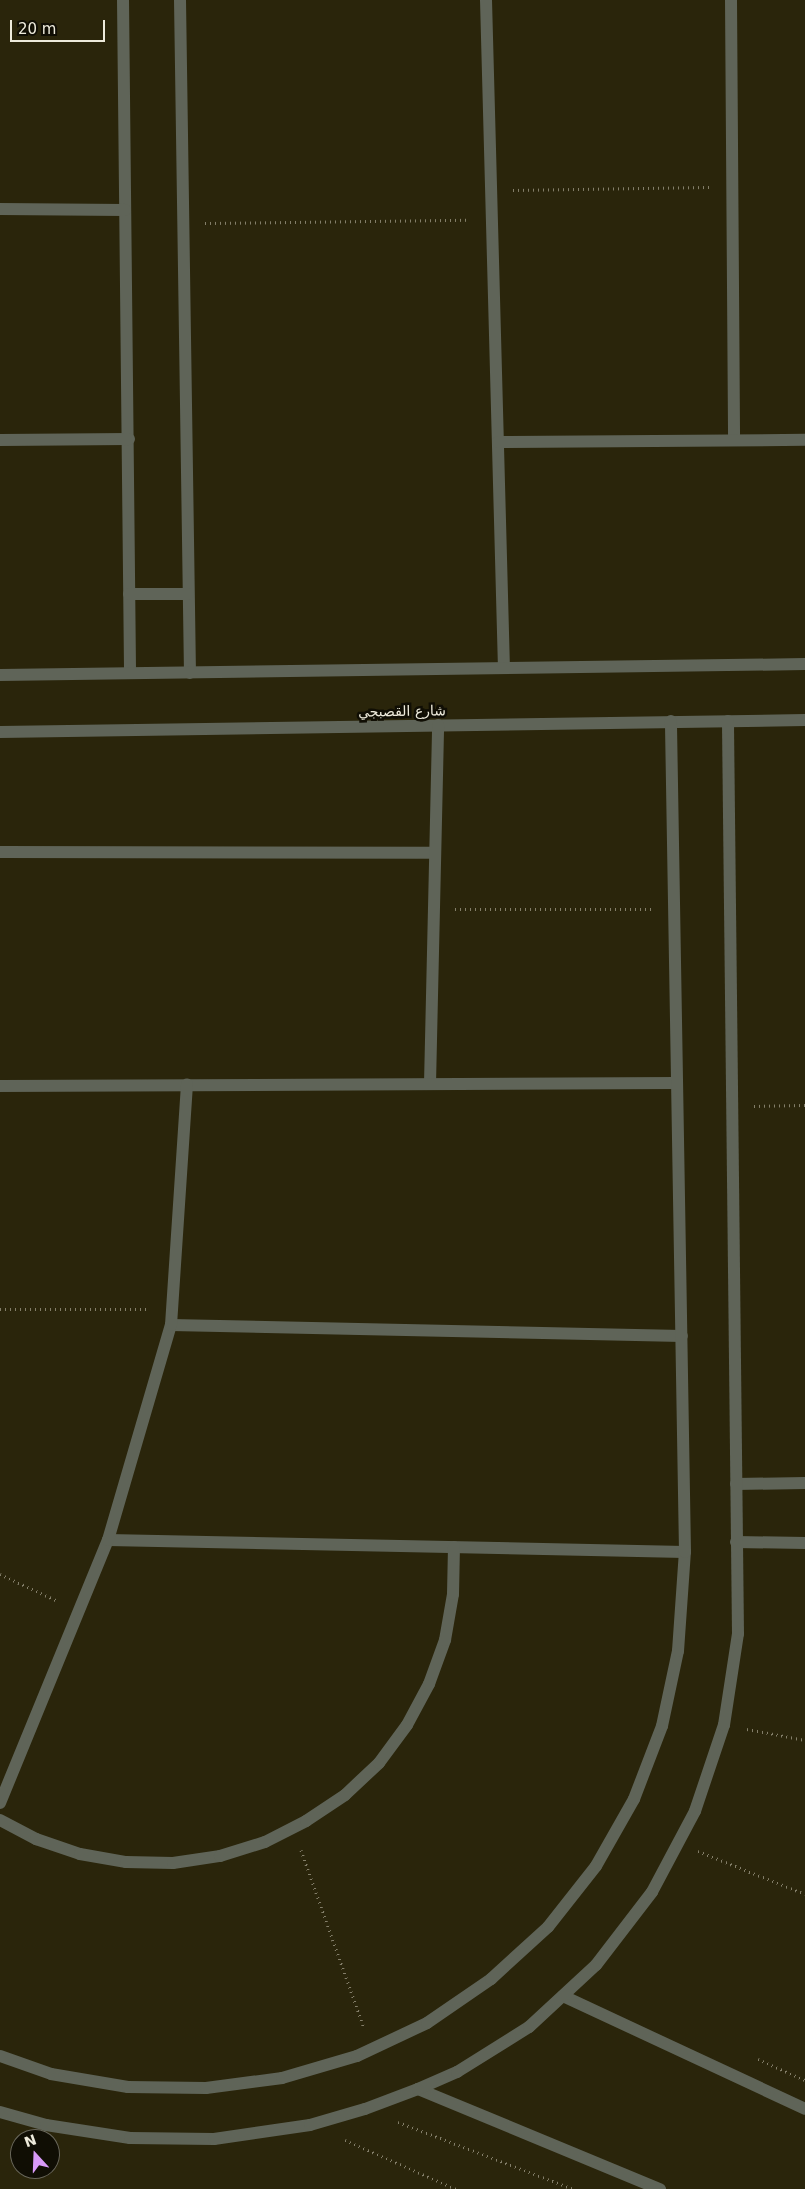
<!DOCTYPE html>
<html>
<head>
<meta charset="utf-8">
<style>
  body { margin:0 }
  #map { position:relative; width:805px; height:2189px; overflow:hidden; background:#2a250b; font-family:"DejaVu Sans","Noto Naskh Arabic",sans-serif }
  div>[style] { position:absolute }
  .path>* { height:3px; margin-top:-1.5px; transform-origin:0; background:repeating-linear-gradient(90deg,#837e69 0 1px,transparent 0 5px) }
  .minor>* { height:12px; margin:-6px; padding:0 6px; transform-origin:6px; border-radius:6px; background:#5f6458 }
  span { translate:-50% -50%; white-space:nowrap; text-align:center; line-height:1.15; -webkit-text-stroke:5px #100e04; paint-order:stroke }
  .street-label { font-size:14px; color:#edeadb }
  .north { position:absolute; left:10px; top:2129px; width:50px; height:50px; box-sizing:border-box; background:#100e04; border:1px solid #68665a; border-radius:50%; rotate:340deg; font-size:14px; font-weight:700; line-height:20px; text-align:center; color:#edeadb }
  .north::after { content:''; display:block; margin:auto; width:18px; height:22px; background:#d89af8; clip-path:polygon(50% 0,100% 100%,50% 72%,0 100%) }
  .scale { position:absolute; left:10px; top:20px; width:95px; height:22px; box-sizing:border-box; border:2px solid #edeadb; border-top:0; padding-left:6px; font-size:15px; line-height:18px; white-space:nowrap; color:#edeadb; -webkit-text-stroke:4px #100e04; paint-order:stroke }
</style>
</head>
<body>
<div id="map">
  <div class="path">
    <i style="left:513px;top:190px;width:196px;rotate:-0.9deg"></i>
    <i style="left:205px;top:223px;width:264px;rotate:-0.7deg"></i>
    <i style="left:455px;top:909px;width:196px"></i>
    <i style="left:754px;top:1106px;width:51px;rotate:-1.1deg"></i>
    <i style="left:0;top:1309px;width:149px"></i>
    <i style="left:0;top:1574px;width:64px;rotate:25deg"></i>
    <i style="left:747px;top:1729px;width:59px;rotate:10.7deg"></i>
    <i style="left:301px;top:1850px;width:189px;rotate:70.5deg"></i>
    <i style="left:698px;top:1851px;width:115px;rotate:21.9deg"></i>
    <i style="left:758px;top:2059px;width:51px;rotate:24.1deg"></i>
    <i style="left:398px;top:2122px;width:187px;rotate:20.9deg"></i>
    <i style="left:345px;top:2140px;width:121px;rotate:23.8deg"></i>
  </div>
  <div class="minor">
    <i style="left:123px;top:0;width:673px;rotate:89.4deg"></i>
    <i style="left:180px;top:0;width:673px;rotate:89.15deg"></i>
    <i style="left:486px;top:0;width:668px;rotate:88.46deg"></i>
    <i style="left:731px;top:0;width:438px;rotate:89.6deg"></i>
    <i style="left:0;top:209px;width:125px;rotate:0.5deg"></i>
    <i style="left:0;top:440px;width:129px;rotate:-0.4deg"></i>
    <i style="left:498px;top:442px;width:307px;rotate:-0.4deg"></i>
    <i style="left:129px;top:594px;width:59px"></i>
    <i style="left:0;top:675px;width:805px;rotate:-0.78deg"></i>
    <i style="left:0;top:732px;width:805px;rotate:-0.85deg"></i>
    <i style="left:0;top:852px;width:435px;rotate:0.1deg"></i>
    <i style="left:430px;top:1084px;width:359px;rotate:-88.7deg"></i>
    <i style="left:0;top:1086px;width:677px;rotate:-0.25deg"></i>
    <i style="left:171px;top:1325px;width:511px;rotate:1.23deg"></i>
    <i style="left:736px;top:1484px;width:69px;rotate:-0.8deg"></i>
    <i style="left:108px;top:1540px;width:577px;rotate:1.19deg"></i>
    <i style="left:736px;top:1542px;width:69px;rotate:0.8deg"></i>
    <i style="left:0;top:1803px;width:284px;rotate:-67.7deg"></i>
    <i style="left:108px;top:1540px;width:224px;rotate:-73.7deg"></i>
    <i style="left:171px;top:1325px;width:241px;rotate:-86.2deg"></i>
    <i style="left:0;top:1820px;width:41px;rotate:27.8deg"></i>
    <i style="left:36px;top:1839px;width:46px;rotate:18.8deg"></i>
    <i style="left:80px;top:1854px;width:47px;rotate:9.9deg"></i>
    <i style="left:126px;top:1862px;width:47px;rotate:1.2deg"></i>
    <i style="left:173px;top:1863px;width:48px;rotate:-8.5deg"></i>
    <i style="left:220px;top:1856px;width:47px;rotate:-17.3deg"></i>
    <i style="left:265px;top:1842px;width:46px;rotate:-27.1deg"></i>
    <i style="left:306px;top:1821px;width:47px;rotate:-33.7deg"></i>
    <i style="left:345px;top:1795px;width:47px;rotate:-43.3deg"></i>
    <i style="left:379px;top:1763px;width:47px;rotate:-53.6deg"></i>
    <i style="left:407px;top:1725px;width:47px;rotate:-61.8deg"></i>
    <i style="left:429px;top:1684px;width:47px;rotate:-70deg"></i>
    <i style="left:445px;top:1640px;width:47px;rotate:-80.1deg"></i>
    <i style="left:453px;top:1594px;width:47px;rotate:-88.8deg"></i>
    <i style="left:563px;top:1996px;width:267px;rotate:25deg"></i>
    <i style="left:0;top:2056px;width:54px;rotate:19.4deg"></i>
    <i style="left:51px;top:2074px;width:78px;rotate:9.6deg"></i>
    <i style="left:128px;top:2087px;width:78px;rotate:0.7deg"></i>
    <i style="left:206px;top:2088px;width:77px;rotate:-7.5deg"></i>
    <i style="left:282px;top:2078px;width:78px;rotate:-16.3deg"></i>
    <i style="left:357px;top:2056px;width:77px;rotate:-25.2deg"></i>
    <i style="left:427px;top:2023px;width:78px;rotate:-34.5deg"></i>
    <i style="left:491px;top:1979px;width:77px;rotate:-42.4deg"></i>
    <i style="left:548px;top:1927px;width:78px;rotate:-51.8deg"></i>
    <i style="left:596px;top:1866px;width:77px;rotate:-60.4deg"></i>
    <i style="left:634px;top:1799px;width:78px;rotate:-69deg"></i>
    <i style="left:662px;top:1726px;width:77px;rotate:-78deg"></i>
    <i style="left:678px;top:1651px;width:99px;rotate:-86deg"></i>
    <i style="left:685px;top:1552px;width:831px;rotate:-90.97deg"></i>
    <i style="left:418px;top:2089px;width:262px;rotate:22.5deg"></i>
    <i style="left:0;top:2112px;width:48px;rotate:15.8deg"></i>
    <i style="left:46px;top:2125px;width:85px;rotate:8.8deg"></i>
    <i style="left:130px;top:2138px;width:84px;rotate:0.7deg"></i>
    <i style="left:214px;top:2139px;width:97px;rotate:-8.3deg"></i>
    <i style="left:310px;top:2125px;width:57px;rotate:-16.2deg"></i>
    <i style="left:365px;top:2109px;width:57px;rotate:-20.7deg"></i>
    <i style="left:418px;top:2089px;width:43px;rotate:-23.6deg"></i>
    <i style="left:457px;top:2072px;width:85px;rotate:-32deg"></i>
    <i style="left:529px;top:2027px;width:91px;rotate:-42.8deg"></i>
    <i style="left:596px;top:1965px;width:92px;rotate:-52.5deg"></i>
    <i style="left:652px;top:1892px;width:92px;rotate:-62deg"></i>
    <i style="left:695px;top:1811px;width:91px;rotate:-71.4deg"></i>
    <i style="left:724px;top:1725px;width:92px;rotate:-81.3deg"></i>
    <i style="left:738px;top:1634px;width:913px;rotate:-90.63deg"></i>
  </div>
  <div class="street-label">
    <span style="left:402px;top:711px;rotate:-1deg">شارع القصبجي</span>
  </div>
  <div class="north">N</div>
  <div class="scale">20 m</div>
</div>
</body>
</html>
